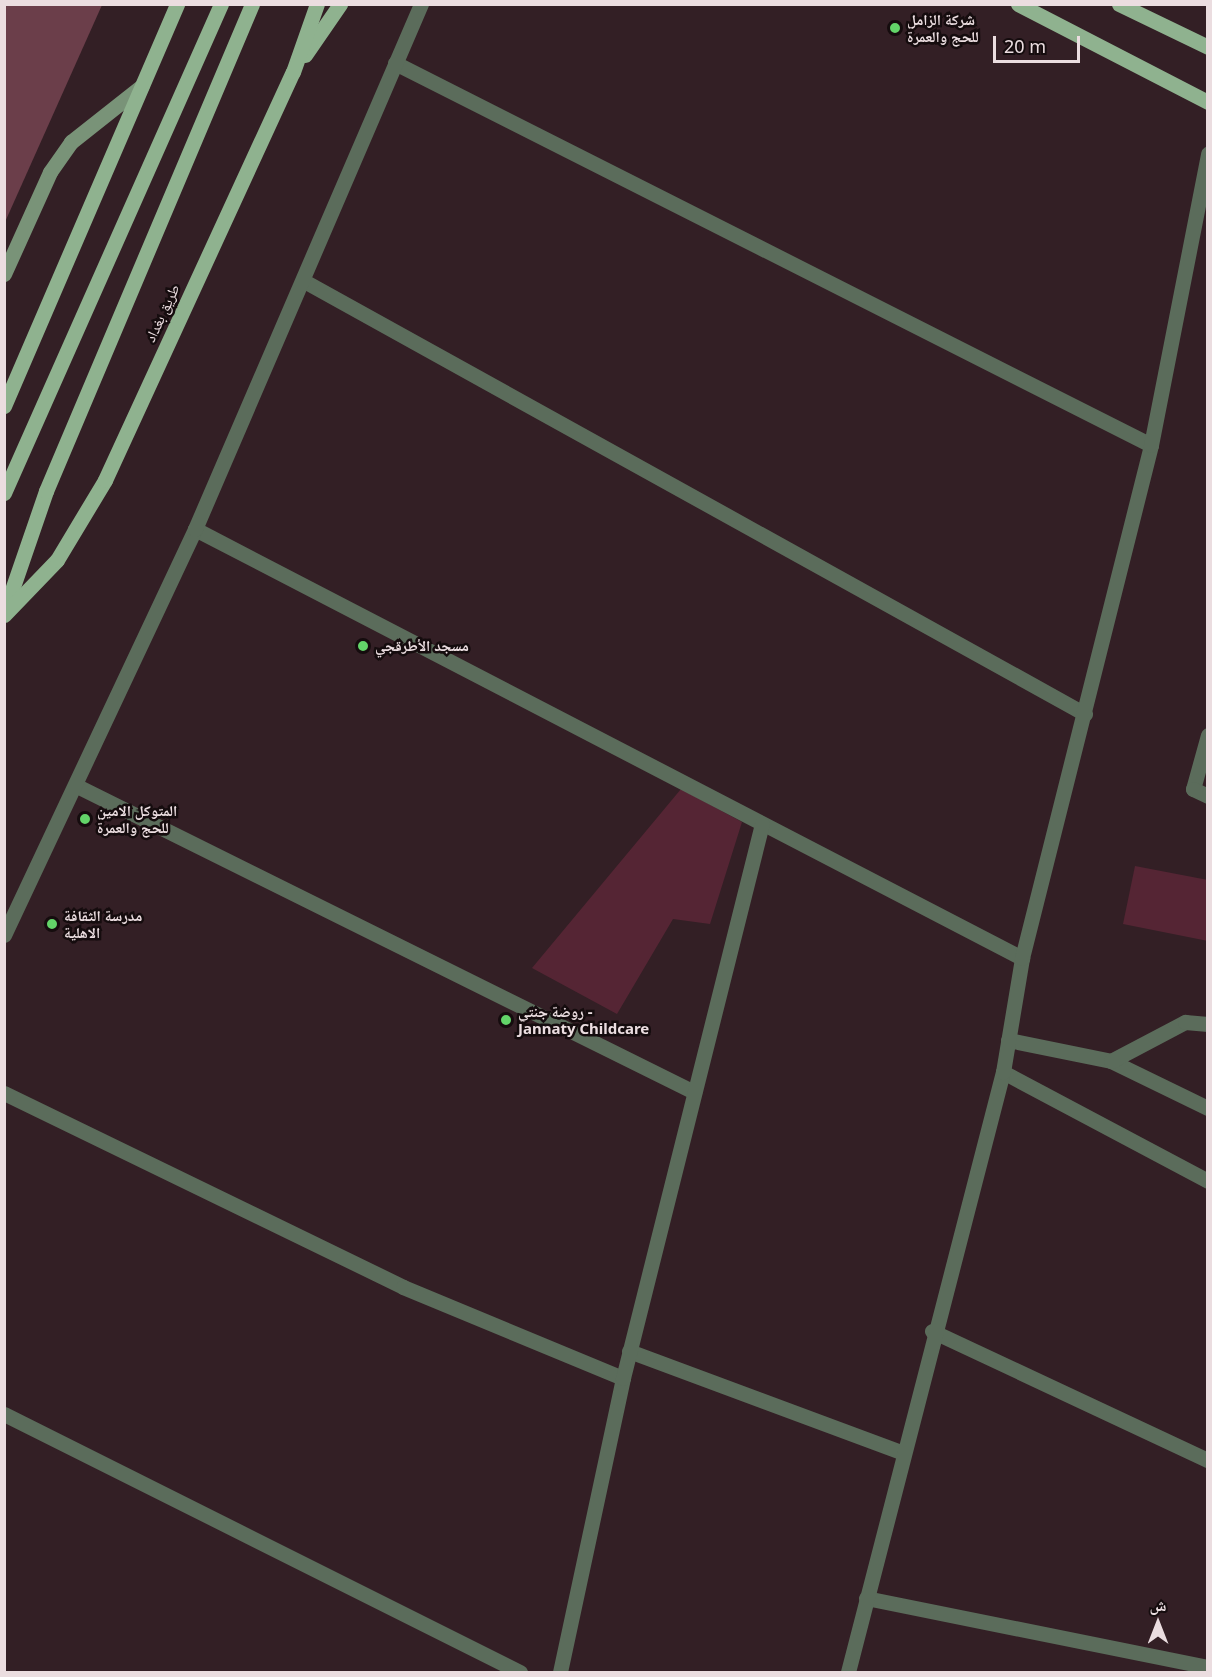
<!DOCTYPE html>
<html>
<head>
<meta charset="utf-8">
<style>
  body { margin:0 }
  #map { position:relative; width:1212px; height:1677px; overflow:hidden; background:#331f25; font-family:"Noto Sans","Noto Naskh Arabic",sans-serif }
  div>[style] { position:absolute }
  .green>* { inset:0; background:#6b3e4a }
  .building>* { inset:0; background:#552534 }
  .service>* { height:15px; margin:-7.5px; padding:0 7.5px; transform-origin:7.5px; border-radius:7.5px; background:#5b6c5b }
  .minor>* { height:15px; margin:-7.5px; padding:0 7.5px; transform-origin:7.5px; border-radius:7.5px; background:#5b6c5b }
  .secondary>* { height:15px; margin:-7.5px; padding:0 7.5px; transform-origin:7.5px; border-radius:7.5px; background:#799378 }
  .primary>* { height:15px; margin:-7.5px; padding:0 7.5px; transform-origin:7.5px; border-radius:7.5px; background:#8fb28f }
  .dots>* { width:16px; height:16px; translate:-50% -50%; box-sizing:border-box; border:3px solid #150c0e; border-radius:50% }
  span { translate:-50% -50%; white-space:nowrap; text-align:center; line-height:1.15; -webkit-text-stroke:5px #150c0e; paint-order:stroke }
  .poi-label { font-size:15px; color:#ebdde0; font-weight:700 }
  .left { translate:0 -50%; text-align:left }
  .street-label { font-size:15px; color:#ebdde0 }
  .frame { position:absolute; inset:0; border:6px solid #ebdde0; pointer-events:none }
  .north { position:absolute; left:1128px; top:1593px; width:60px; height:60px; -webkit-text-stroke:4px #150c0e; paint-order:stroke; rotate:0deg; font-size:16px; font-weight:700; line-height:24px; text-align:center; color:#ebdde0 }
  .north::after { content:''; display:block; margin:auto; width:21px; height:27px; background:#ebdde0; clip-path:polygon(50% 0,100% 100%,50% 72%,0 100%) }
  .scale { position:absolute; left:993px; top:36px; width:87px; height:27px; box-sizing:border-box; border:3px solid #ebdde0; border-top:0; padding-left:8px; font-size:18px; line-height:21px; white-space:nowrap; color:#ebdde0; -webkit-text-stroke:4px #150c0e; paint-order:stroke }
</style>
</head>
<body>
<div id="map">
  <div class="green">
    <i style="clip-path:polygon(5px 4px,102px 5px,5px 222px,4px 5px)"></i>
  </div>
  <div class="building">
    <i style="clip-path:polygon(681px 789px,742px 822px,710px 924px,673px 919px,617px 1014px,532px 968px)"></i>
    <i style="clip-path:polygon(1135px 866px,1208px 880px,1208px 941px,1123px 924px)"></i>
  </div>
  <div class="service">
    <i style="left:1208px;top:735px;width:56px;rotate:105.5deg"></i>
    <i style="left:1193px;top:789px;width:17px;rotate:25deg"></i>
    <i style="left:1008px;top:1040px;width:105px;rotate:11.5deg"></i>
    <i style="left:1111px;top:1061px;width:108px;rotate:25.9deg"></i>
    <i style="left:1111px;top:1061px;width:84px;rotate:-27.8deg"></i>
    <i style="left:1185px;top:1022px;width:23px;rotate:5deg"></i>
  </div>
  <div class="minor">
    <i style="left:395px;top:63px;width:847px;rotate:26.81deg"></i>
    <i style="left:304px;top:281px;width:893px;rotate:29deg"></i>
    <i style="left:195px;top:529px;width:932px;rotate:27.42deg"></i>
    <i style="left:77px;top:786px;width:689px;rotate:26.38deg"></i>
    <i style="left:4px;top:935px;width:449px;rotate:-64.8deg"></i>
    <i style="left:195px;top:529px;width:572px;rotate:-66.71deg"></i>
    <i style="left:1003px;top:1072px;width:232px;rotate:28deg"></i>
    <i style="left:4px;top:1093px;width:444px;rotate:25.9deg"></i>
    <i style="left:403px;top:1287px;width:238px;rotate:22.5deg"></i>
    <i style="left:932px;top:1331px;width:305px;rotate:25.1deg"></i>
    <i style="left:629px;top:1351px;width:290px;rotate:20.4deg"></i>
    <i style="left:4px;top:1414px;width:577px;rotate:26.57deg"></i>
    <i style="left:866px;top:1598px;width:349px;rotate:11.4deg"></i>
    <i style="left:560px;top:1672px;width:301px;rotate:-77.9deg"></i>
    <i style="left:623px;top:1378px;width:571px;rotate:-75.92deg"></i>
    <i style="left:848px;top:1672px;width:620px;rotate:-75.52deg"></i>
    <i style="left:1003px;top:1072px;width:116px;rotate:-80.5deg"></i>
    <i style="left:1022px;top:958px;width:529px;rotate:-75.88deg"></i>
    <i style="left:1151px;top:445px;width:297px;rotate:-78.9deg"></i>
  </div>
  <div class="secondary">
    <i style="left:4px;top:274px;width:112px;rotate:-65.7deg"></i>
    <i style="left:50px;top:172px;width:37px;rotate:-55deg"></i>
    <i style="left:71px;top:142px;width:90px;rotate:-38.3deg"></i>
  </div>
  <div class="primary">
    <i style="left:1018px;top:4px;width:214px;rotate:27.3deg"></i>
    <i style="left:1119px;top:4px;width:99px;rotate:25.8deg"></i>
    <i style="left:305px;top:55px;width:62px;rotate:-55.5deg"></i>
    <i style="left:4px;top:406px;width:438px;rotate:-66.7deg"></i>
    <i style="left:4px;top:493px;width:535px;rotate:-66.07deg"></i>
    <i style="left:4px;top:613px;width:129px;rotate:-71deg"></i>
    <i style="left:46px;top:491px;width:529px;rotate:-67.07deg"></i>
    <i style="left:4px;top:615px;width:76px;rotate:-46.1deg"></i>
    <i style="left:57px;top:560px;width:93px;rotate:-59deg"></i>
    <i style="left:105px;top:480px;width:449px;rotate:-65.3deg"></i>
    <i style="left:293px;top:72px;width:72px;rotate:-70.6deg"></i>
  </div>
  <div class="dots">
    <i style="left:895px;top:28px;background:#63d469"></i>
    <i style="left:363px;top:646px;background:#63d469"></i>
    <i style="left:85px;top:819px;background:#63d469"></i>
    <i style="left:52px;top:924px;background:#63d469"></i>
    <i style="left:506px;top:1020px;background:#63d469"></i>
  </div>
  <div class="poi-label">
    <span class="left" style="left:907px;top:28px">شركة الزامل<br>للحج والعمرة</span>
    <span class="left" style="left:375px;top:646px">مسجد الأطرقجي</span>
    <span class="left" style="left:97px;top:819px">المتوكل الامين<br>للحج والعمرة</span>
    <span class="left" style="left:64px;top:924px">مدرسة الثقافة<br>الاهلية</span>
    <span class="left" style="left:518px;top:1020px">روضة جنتي -<br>Jannaty Childcare</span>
  </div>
  <div class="street-label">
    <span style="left:162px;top:313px;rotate:-65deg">طريق بغداد</span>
  </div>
  <div class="frame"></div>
  <div class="north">ش</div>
  <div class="scale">20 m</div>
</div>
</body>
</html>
